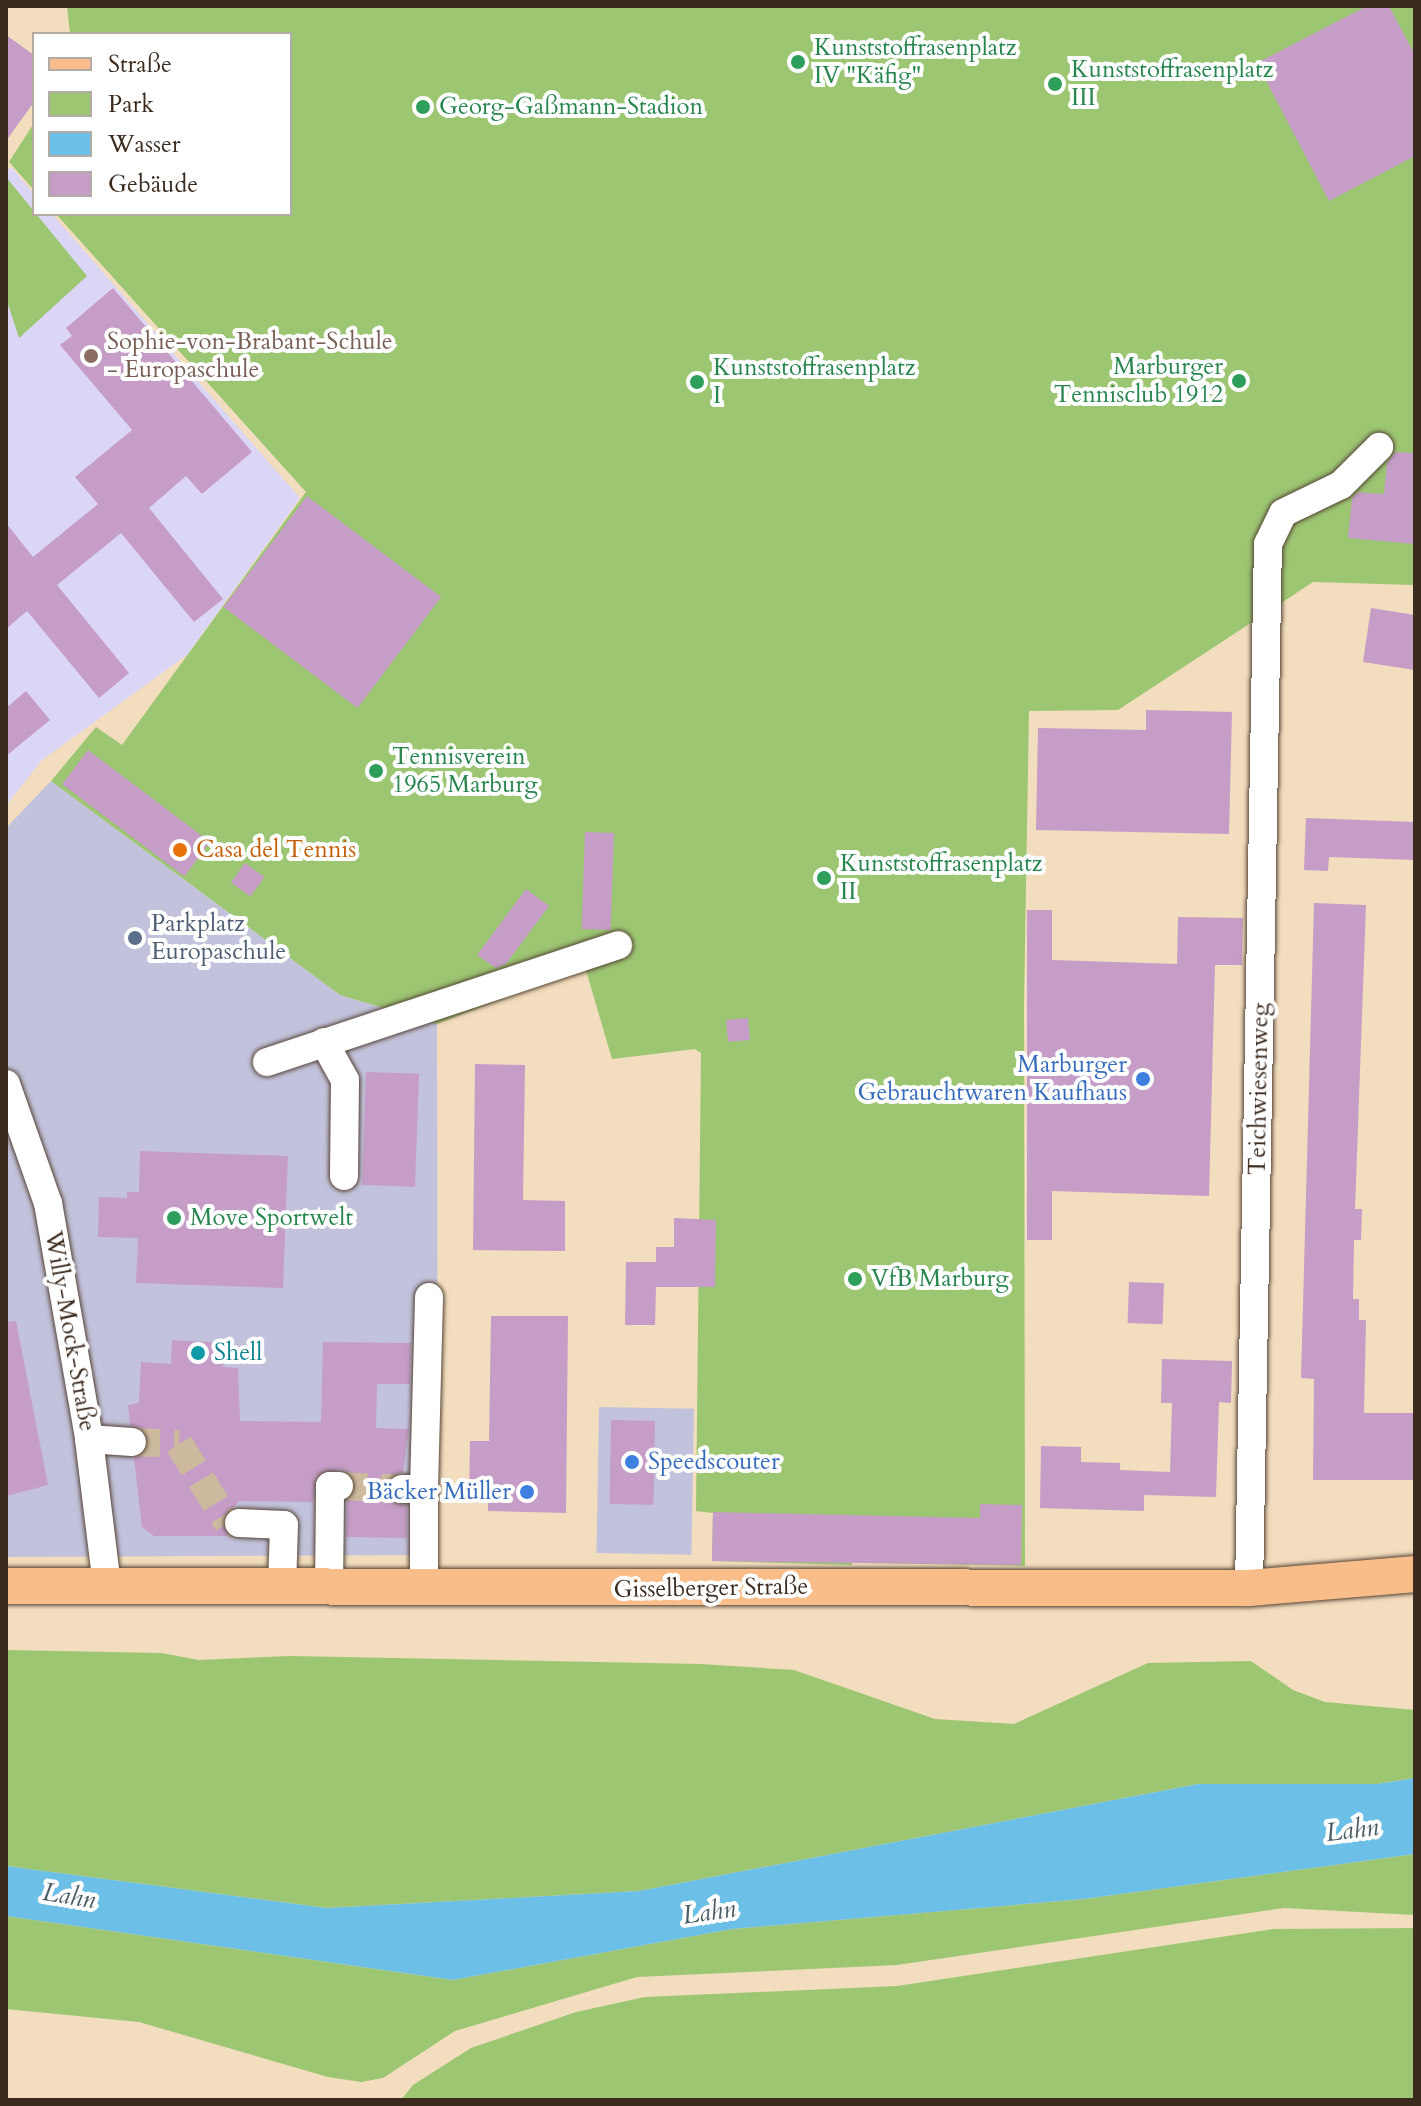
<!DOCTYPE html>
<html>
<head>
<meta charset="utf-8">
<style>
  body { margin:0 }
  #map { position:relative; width:1421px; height:2106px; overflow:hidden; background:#f2ddbe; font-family:Cardo,serif }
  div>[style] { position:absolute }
  .built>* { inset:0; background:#dcd6f6 }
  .industrial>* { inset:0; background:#c2c2dc; transform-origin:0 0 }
  .green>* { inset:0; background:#9cc672 }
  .water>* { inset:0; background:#6cc0e8 }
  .building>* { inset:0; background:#c59dc6; transform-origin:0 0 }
  .minor-tunnel>* { height:28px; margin-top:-14px; transform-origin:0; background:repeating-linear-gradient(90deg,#cdb99e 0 28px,transparent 0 42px) }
  .roads { filter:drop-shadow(0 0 2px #564536) drop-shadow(0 0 2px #564536) }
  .minor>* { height:28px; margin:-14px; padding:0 14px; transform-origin:14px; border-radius:14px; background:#fff }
  .major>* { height:36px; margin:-18px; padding:0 18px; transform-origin:18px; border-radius:18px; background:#f8bd88 }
  .dots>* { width:22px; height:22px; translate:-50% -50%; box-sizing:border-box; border:4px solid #fff; border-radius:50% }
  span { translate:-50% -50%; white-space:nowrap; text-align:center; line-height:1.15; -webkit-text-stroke:8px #fff; paint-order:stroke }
  .leisure-label { font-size:24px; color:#27864d }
  .left { translate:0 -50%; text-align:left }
  .right { translate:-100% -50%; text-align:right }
  .education-label { font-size:24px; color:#785e54 }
  .food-label { font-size:24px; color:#c56008 }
  .service-label { font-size:24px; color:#4e5e75 }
  .shop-label { font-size:24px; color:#366cbe }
  .street-label { font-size:24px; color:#3b2a1e }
  .culture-label { font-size:24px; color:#0d838f }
  .water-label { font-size:26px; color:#4c5e65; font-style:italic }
  .frame { position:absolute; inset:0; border:8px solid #3b2a1e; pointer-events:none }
  .legend { position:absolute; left:32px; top:32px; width:260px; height:184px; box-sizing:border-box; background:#fff; border:2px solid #b1aaa5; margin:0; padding:10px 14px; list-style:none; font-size:24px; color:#3b2a1e }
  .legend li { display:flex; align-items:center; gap:16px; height:40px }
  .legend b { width:40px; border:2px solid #b1aaa5 }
</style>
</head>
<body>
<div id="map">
  <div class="built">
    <i style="clip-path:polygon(12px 168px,34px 194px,34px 214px,52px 214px,300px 498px,187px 655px,42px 760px,6px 806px,6px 170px)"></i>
  </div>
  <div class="industrial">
    <i style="clip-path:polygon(51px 781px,340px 995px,437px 1024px,438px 1555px,6px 1557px,6px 828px)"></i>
    <i style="left:599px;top:1407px;width:95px;height:146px;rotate:1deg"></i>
  </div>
  <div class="green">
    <i style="clip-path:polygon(67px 6px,1415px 6px,1415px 585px,1313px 582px,1118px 710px,1029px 711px,1024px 1004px,1025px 1566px,868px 1563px,868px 1517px,853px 1516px,852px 1565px,712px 1561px,713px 1513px,696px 1511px,701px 1053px,695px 1049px,612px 1059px,585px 967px,437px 1024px,340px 995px,51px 781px,96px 727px,122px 745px,306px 492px,56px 214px,290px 214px,290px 34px,70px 34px)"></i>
    <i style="clip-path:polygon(34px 123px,34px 190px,9px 162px)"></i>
    <i style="clip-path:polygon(6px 177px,87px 276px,19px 338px,6px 298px)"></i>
    <i style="clip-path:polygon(6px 1650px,161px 1653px,199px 1660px,291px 1656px,701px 1664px,794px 1670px,935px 1719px,1014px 1724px,1148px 1663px,1251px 1661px,1293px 1690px,1325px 1702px,1415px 1710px,1415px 1778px,1377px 1784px,1198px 1784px,639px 1891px,327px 1908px,6px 1866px)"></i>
    <i style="clip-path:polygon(1415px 1854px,1415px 1915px,1284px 1908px,897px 1965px,637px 1977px,455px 2031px,383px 2078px,361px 2082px,328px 2077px,139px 2022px,6px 2009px,6px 1916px,453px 1980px,732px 1929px,1084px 1899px)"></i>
    <i style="clip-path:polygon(1415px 1928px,1415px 2100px,401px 2100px,413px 2085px,471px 2048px,576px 2012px,645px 1997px,897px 1986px,1273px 1929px)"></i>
  </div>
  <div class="water">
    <i style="clip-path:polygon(1415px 1778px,1415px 1854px,1084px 1899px,732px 1929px,453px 1980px,6px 1916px,6px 1866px,327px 1908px,639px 1891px,1198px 1784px,1377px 1784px)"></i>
  </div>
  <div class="building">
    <i style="clip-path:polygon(1367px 6px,1389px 6px,1415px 55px,1415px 156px,1329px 201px,1257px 63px)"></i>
    <i style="clip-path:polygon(6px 35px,34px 55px,34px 102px,6px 141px)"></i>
    <i style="clip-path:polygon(113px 288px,252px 452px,202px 494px,186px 476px,149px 508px,223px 599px,194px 622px,121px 533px,57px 585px,129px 673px,99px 698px,27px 611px,6px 629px,6px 523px,33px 557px,98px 504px,75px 477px,132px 430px,60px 345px,72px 336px,66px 328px)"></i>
    <i style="clip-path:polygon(1395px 452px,1415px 453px,1415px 544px,1348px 538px,1352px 498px,1358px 492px,1384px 494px,1387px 463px)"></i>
    <i style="left:307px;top:496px;width:168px;height:139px;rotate:37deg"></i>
    <i style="clip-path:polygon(1371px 608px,1415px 615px,1415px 670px,1363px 662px)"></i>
    <i style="clip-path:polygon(26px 691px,50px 720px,6px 756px,6px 708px)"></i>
    <i style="clip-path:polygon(1146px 710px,1232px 712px,1229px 834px,1036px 830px,1038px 728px,1146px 730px)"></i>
    <i style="left:88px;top:750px;width:153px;height:43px;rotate:37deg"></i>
    <i style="clip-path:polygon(1306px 818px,1415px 822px,1415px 860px,1329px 857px,1328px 871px,1304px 870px)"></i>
    <i style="left:585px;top:832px;width:29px;height:97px;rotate:2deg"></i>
    <i style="left:245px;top:863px;width:24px;height:24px;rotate:36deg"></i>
    <i style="clip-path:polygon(526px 889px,549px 906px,506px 964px,496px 968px,477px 955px)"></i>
    <i style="clip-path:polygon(1314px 903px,1366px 905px,1355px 1209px,1362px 1209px,1361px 1240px,1354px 1240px,1353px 1299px,1359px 1299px,1359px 1320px,1366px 1320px,1364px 1413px,1415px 1413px,1415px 1480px,1313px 1480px,1314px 1379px,1301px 1378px)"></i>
    <i style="clip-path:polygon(1027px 910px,1052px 910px,1052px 960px,1177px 964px,1178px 917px,1243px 918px,1242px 965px,1215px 965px,1209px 1196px,1052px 1191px,1052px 1240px,1027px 1240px)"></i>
    <i style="left:748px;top:1018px;width:22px;height:22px;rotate:85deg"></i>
    <i style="clip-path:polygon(475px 1064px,525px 1065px,523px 1200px,565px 1201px,565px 1251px,473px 1250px)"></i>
    <i style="left:366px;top:1072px;width:53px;height:113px;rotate:2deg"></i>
    <i style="clip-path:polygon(140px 1151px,288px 1156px,283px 1288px,136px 1283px,138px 1238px,98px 1237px,99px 1197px,127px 1198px,127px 1192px,139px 1192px)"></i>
    <i style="clip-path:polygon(674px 1218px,716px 1220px,715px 1287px,656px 1287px,655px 1325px,625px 1325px,626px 1262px,656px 1262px,656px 1247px,674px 1247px)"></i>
    <i style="left:1129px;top:1282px;width:35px;height:41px;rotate:2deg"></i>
    <i style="clip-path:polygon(491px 1316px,568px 1316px,566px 1513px,488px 1511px,488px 1503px,469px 1503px,470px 1441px,489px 1441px)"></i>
    <i style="clip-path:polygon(16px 1321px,48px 1485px,6px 1496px,6px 1322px)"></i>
    <i style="clip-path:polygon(172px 1340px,225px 1343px,223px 1367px,238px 1368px,240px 1421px,321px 1422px,323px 1342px,411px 1343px,410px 1384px,377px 1384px,376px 1428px,409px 1429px,403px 1472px,393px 1475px,385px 1488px,393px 1503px,407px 1506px,407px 1538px,346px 1537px,347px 1501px,356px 1485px,348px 1472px,339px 1469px,316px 1477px,313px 1502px,239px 1501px,222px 1521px,228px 1536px,154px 1536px,142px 1527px,134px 1458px,146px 1452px,149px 1442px,142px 1428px,130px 1425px,128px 1405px,139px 1403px,141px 1362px,171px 1364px)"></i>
    <i style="clip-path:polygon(1162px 1359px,1232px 1361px,1231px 1403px,1219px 1402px,1216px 1497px,1144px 1495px,1144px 1511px,1040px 1508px,1041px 1446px,1081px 1447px,1081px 1462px,1120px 1463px,1120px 1470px,1170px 1472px,1172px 1403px,1161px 1403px)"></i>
    <i style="left:611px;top:1420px;width:44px;height:84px;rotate:1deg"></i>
    <i style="clip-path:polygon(980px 1504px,1022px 1505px,1021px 1565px,712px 1561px,713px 1512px,980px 1518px)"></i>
  </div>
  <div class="minor-tunnel">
    <i style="left:132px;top:1442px;width:47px;rotate:2.4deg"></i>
    <i style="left:179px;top:1444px;width:93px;rotate:58.2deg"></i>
    <i style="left:228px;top:1523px;width:11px"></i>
    <i style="left:339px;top:1486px;width:63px;rotate:2.7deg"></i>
  </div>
  <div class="roads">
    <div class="minor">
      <i style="left:324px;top:1042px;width:43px;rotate:61.1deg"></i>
      <i style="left:345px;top:1080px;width:96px;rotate:90.6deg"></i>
      <i style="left:267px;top:1062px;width:370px;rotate:-18.4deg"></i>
      <i style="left:6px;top:1084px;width:126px;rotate:70.6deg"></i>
      <i style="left:48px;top:1203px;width:240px;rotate:80.1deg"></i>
      <i style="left:89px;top:1439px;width:147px;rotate:83deg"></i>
      <i style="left:89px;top:1439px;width:43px;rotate:4deg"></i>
      <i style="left:402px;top:1489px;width:22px"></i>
      <i style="left:424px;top:1489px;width:100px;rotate:90deg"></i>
      <i style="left:424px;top:1489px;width:192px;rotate:-88.5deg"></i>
      <i style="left:239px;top:1523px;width:45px;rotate:2.5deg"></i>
      <i style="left:284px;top:1525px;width:64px;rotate:91.8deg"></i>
      <i style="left:1249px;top:1588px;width:1044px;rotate:-88.96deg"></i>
      <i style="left:1268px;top:544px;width:34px;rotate:-64deg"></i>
      <i style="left:1283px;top:513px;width:64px;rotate:-25.8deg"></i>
      <i style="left:1341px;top:485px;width:54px;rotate:-45deg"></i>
      <i style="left:329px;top:1589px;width:103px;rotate:-89.4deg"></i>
      <i style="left:330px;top:1486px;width:9px"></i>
    </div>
    <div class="major">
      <i style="left:6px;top:1586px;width:1243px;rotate:0.09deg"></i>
      <i style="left:1249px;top:1588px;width:167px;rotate:-4.8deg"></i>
    </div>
  </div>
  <div class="dots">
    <i style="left:798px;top:62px;background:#2e9e5b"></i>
    <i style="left:1055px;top:84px;background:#2e9e5b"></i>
    <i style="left:423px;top:107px;background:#2e9e5b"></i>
    <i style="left:91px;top:356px;background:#8d6e63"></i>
    <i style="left:1239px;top:381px;background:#2e9e5b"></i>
    <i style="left:697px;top:382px;background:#2e9e5b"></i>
    <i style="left:376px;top:771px;background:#2e9e5b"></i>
    <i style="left:180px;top:850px;background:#e8710a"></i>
    <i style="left:824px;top:878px;background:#2e9e5b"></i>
    <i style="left:135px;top:938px;background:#5c6f8a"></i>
    <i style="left:1143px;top:1079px;background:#3f7fe0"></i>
    <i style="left:174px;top:1218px;background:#2e9e5b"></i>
    <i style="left:855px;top:1279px;background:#2e9e5b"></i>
    <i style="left:198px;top:1353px;background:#0f9aa8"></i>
    <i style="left:632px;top:1462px;background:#3f7fe0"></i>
    <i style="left:527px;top:1492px;background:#3f7fe0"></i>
  </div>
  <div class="leisure-label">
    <span class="left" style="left:814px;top:62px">Kunststoffrasenplatz<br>IV "Käfig"</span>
    <span class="left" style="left:1071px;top:84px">Kunststoffrasenplatz<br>III</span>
    <span class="left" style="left:439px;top:107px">Georg-Gaßmann-Stadion</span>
    <span class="right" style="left:1223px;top:381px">Marburger<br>Tennisclub 1912</span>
    <span class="left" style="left:713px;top:382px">Kunststoffrasenplatz<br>I</span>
    <span class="left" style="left:392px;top:771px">Tennisverein<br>1965 Marburg</span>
    <span class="left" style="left:840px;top:878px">Kunststoffrasenplatz<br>II</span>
    <span class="left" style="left:190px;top:1218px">Move Sportwelt</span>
    <span class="left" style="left:871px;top:1279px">VfB Marburg</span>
  </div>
  <div class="education-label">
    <span class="left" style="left:107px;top:356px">Sophie-von-Brabant-Schule<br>- Europaschule</span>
  </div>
  <div class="food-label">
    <span class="left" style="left:196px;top:850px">Casa del Tennis</span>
  </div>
  <div class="service-label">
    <span class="left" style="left:151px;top:938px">Parkplatz<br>Europaschule</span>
  </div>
  <div class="shop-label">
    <span class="right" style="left:1127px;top:1079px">Marburger<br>Gebrauchtwaren Kaufhaus</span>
    <span class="left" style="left:648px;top:1462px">Speedscouter</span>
    <span class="right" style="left:511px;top:1492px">Bäcker Müller</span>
  </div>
  <div class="street-label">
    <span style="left:1259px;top:1089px;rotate:-89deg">Teichwiesenweg</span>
    <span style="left:70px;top:1331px;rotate:80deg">Willy-Mock-Straße</span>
    <span style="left:711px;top:1588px;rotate:-1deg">Gisselberger Straße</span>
  </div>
  <div class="culture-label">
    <span class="left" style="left:214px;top:1353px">Shell</span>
  </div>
  <div class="water-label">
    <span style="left:1352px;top:1830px;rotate:-7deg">Lahn</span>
    <span style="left:69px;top:1896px;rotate:9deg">Lahn</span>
    <span style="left:709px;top:1912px;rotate:-8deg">Lahn</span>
  </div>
  <div class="frame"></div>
  <ul class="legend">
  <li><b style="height:10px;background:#f8bd88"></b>Straße</li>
  <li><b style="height:22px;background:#9cc672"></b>Park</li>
  <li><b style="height:22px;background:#6cc0e8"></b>Wasser</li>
  <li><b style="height:22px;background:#c59dc6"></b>Gebäude</li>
  </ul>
</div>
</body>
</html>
